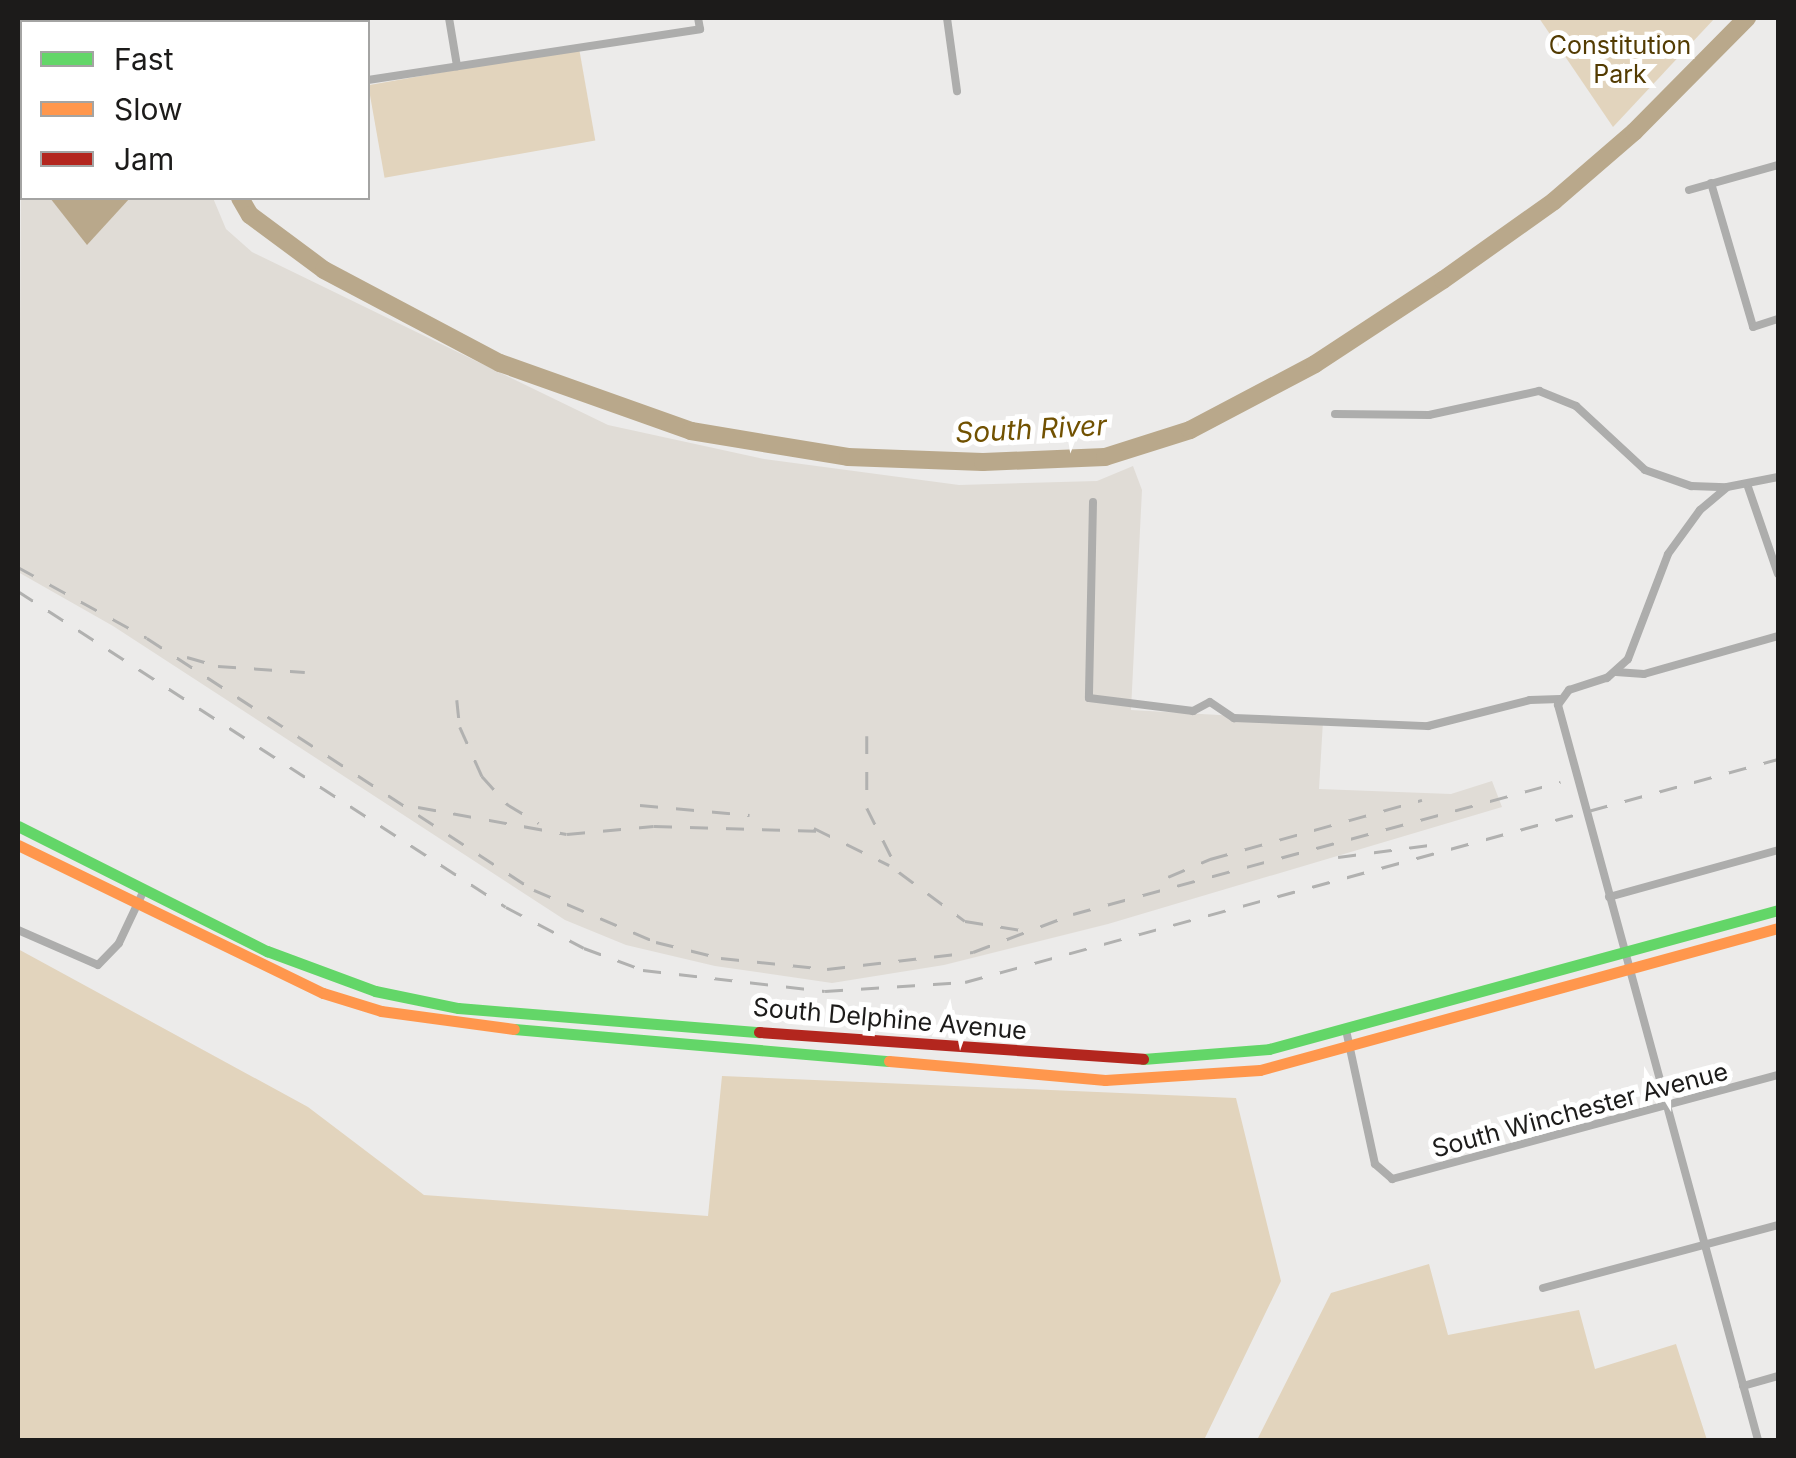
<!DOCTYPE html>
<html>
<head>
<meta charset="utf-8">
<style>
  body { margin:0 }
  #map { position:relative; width:1796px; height:1458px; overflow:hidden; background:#ecebea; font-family:Inter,sans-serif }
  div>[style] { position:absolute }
  .built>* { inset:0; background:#e0dcd6 }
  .green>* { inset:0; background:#e2d4bd; transform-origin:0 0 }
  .water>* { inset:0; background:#b9a88b }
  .river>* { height:18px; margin:-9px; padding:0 9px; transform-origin:9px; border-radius:9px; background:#b9a88b }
  .street>* { height:8px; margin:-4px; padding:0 4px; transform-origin:4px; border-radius:4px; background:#adadac }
  .fast>* { height:11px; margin:-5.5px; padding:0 5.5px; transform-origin:5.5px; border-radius:5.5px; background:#63d668 }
  .slow>* { height:11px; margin:-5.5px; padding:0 5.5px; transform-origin:5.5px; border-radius:5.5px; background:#ff974d }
  .jam>* { height:11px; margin:-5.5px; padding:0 5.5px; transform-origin:5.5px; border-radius:5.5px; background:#b3261e }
  .rail>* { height:2.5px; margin-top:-1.25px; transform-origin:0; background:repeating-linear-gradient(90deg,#b1b1b0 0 18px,transparent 0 36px) }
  span { translate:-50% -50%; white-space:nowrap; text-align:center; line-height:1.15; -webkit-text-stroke:10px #fff; paint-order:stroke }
  .park-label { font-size:25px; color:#533b02 }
  .street-label { font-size:25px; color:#1c1b1a }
  .water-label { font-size:28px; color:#715101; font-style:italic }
  .frame { position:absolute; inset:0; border:20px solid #1c1b1a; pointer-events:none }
  .legend { position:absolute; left:20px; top:20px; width:350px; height:180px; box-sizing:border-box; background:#fff; border:2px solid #a4a4a3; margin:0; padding:12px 18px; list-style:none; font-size:30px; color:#1c1b1a }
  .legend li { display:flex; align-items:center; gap:20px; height:50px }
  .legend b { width:50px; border:2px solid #a4a4a3 }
</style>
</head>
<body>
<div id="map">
  <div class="built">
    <i style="clip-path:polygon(22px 82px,22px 198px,213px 198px,226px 229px,252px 252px,608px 425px,764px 459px,959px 485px,1097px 481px,1133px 466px,1142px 490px,1131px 710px,1323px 721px,1319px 789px,1451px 794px,1492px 781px,1502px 807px,1108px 924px,944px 965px,832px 983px,715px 966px,626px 945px,565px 920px,113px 626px,18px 572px)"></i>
  </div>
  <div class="green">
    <i style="clip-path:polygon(1539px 18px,1715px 18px,1613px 127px)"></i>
    <i style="left:579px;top:48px;width:94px;height:214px;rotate:80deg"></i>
    <i style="clip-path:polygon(18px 949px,308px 1107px,424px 1195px,708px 1216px,722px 1076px,1236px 1098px,1281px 1281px,1204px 1440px,18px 1440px)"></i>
    <i style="clip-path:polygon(1429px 1264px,1448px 1335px,1579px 1310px,1595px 1369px,1676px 1344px,1707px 1440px,1257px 1440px,1331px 1293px)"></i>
  </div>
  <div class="water">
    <i style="clip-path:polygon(50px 198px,130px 198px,87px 245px)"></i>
  </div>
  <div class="river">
    <i style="left:189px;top:18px;width:4px;rotate:90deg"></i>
    <i style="left:240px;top:198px;width:20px;rotate:60deg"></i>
    <i style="left:250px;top:215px;width:92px;rotate:36.6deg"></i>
    <i style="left:324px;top:270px;width:199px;rotate:27.9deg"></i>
    <i style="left:500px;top:363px;width:203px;rotate:19.6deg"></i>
    <i style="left:691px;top:431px;width:159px;rotate:9.4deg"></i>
    <i style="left:848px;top:457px;width:135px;rotate:2.1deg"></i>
    <i style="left:983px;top:462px;width:122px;rotate:-2.3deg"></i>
    <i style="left:1105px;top:457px;width:89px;rotate:-17.6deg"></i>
    <i style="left:1190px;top:430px;width:141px;rotate:-27.8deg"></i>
    <i style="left:1315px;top:364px;width:153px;rotate:-33.3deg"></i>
    <i style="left:1443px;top:280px;width:136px;rotate:-35.4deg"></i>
    <i style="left:1554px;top:201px;width:106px;rotate:-40.8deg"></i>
    <i style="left:1634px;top:132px;width:161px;rotate:-45.3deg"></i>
  </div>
  <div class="street">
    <i style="left:449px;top:18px;width:49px;rotate:80.5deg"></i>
    <i style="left:947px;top:18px;width:74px;rotate:82.2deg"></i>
    <i style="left:368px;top:80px;width:336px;rotate:-8.7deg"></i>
    <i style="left:700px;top:29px;width:11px;rotate:-100deg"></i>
    <i style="left:1711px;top:183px;width:150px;rotate:73.7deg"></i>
    <i style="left:1753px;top:327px;width:26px;rotate:-18deg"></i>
    <i style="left:1689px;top:190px;width:92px;rotate:-15.7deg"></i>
    <i style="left:1335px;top:414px;width:94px;rotate:0.6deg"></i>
    <i style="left:1429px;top:415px;width:113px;rotate:-12.3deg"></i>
    <i style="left:1539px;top:391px;width:40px;rotate:22deg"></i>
    <i style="left:1576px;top:406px;width:94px;rotate:42.8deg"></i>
    <i style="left:1645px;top:470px;width:49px;rotate:19.2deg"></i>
    <i style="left:1691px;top:486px;width:35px;rotate:2deg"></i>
    <i style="left:1747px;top:484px;width:95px;rotate:71deg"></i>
    <i style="left:1093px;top:502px;width:196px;rotate:91.2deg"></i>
    <i style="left:1089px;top:698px;width:105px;rotate:7.1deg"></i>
    <i style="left:1193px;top:711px;width:19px;rotate:-28deg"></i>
    <i style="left:1210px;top:702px;width:29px;rotate:34deg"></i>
    <i style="left:1234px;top:718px;width:194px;rotate:2.4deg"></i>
    <i style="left:1428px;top:726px;width:105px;rotate:-14.3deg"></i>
    <i style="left:1530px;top:700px;width:30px;rotate:-2deg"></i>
    <i style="left:1616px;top:672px;width:28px;rotate:4deg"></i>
    <i style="left:1644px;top:674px;width:139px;rotate:-15.8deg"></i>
    <i style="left:1609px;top:897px;width:175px;rotate:-15.5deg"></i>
    <i style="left:18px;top:930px;width:87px;rotate:23.6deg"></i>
    <i style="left:98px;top:965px;width:30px;rotate:-46deg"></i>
    <i style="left:119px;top:943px;width:59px;rotate:-64.7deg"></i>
    <i style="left:1346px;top:1030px;width:137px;rotate:77.8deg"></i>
    <i style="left:1375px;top:1164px;width:23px;rotate:41deg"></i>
    <i style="left:1392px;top:1179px;width:400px;rotate:-15.1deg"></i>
    <i style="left:1543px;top:1288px;width:243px;rotate:-15deg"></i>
    <i style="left:1743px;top:1386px;width:36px;rotate:-16deg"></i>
    <i style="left:1758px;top:1440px;width:762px;rotate:-105.22deg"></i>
    <i style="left:1558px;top:705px;width:19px;rotate:-54deg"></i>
    <i style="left:1569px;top:690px;width:40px;rotate:-18deg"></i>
    <i style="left:1607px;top:678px;width:28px;rotate:-42deg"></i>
    <i style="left:1628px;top:659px;width:112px;rotate:-69.1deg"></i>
    <i style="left:1668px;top:554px;width:54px;rotate:-54deg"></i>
    <i style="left:1700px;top:510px;width:35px;rotate:-40deg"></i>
    <i style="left:1727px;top:487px;width:52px;rotate:-11.1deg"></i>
  </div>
  <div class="fast">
    <i style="left:18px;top:826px;width:279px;rotate:26.7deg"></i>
    <i style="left:267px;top:951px;width:115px;rotate:20.3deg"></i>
    <i style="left:375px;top:991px;width:85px;rotate:11.6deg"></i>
    <i style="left:458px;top:1008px;width:302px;rotate:4.6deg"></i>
    <i style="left:514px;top:1029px;width:376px;rotate:4.9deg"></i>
    <i style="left:1143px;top:1059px;width:126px;rotate:-4.5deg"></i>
    <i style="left:1269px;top:1049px;width:528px;rotate:-15.27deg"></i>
  </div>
  <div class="slow">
    <i style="left:18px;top:845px;width:339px;rotate:25.9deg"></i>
    <i style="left:323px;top:993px;width:61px;rotate:17.2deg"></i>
    <i style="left:381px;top:1011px;width:134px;rotate:7.7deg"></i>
    <i style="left:889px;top:1061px;width:217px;rotate:5deg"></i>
    <i style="left:1105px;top:1080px;width:155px;rotate:-3.7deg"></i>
    <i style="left:1260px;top:1070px;width:537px;rotate:-15.33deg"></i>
  </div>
  <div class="jam">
    <i style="left:759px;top:1032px;width:385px;rotate:4deg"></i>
  </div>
  <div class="rail">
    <i style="left:18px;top:567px;width:147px;rotate:28.8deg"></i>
    <i style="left:147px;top:638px;width:462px;rotate:33.1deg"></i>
    <i style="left:534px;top:890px;width:133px;rotate:23.1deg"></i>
    <i style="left:656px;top:942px;width:67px;rotate:13.8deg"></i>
    <i style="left:721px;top:958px;width:107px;rotate:5.9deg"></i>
    <i style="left:827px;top:969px;width:147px;rotate:-6.6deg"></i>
    <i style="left:973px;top:952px;width:107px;rotate:-20.8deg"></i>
    <i style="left:1073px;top:914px;width:505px;rotate:-15.17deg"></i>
    <i style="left:18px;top:591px;width:581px;rotate:32.92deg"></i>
    <i style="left:506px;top:907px;width:88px;rotate:27.7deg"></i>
    <i style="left:584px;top:948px;width:63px;rotate:20.4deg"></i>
    <i style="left:643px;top:970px;width:183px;rotate:6.6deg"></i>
    <i style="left:825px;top:991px;width:140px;rotate:-3.7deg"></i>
    <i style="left:965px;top:982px;width:843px;rotate:-15.34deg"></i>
    <i style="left:187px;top:657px;width:32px;rotate:16deg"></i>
    <i style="left:218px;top:666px;width:87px;rotate:3.9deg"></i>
    <i style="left:457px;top:700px;width:27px;rotate:84deg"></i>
    <i style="left:460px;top:727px;width:54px;rotate:65.8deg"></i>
    <i style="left:482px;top:776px;width:38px;rotate:48deg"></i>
    <i style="left:507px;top:804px;width:37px;rotate:31deg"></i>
    <i style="left:867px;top:736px;width:72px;rotate:90deg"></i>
    <i style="left:867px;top:808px;width:72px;rotate:63.4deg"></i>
    <i style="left:899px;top:872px;width:82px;rotate:36.6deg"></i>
    <i style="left:965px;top:921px;width:57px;rotate:9.1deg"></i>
    <i style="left:640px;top:805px;width:110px;rotate:5.2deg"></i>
    <i style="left:418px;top:807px;width:151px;rotate:10.3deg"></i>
    <i style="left:567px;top:834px;width:87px;rotate:-5.3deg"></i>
    <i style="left:654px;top:826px;width:171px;rotate:1.7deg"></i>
    <i style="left:814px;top:828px;width:84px;rotate:26.3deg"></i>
    <i style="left:1338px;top:857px;width:92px;rotate:-7.5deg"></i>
    <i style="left:1168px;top:877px;width:46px;rotate:-23.2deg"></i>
    <i style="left:1210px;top:859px;width:220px;rotate:-15.6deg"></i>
  </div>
  <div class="park-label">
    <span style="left:1620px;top:60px">Constitution<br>Park</span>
  </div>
  <div class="street-label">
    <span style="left:890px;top:1019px;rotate:5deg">South Delphine Avenue</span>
    <span style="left:1580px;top:1110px;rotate:-15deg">South Winchester Avenue</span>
  </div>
  <div class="water-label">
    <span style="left:1031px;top:429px;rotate:-3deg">South River</span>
  </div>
  <div class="frame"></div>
  <ul class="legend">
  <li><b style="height:12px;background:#63d668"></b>Fast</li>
  <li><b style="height:12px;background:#ff974d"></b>Slow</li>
  <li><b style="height:12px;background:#b3261e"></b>Jam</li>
  </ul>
</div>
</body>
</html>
